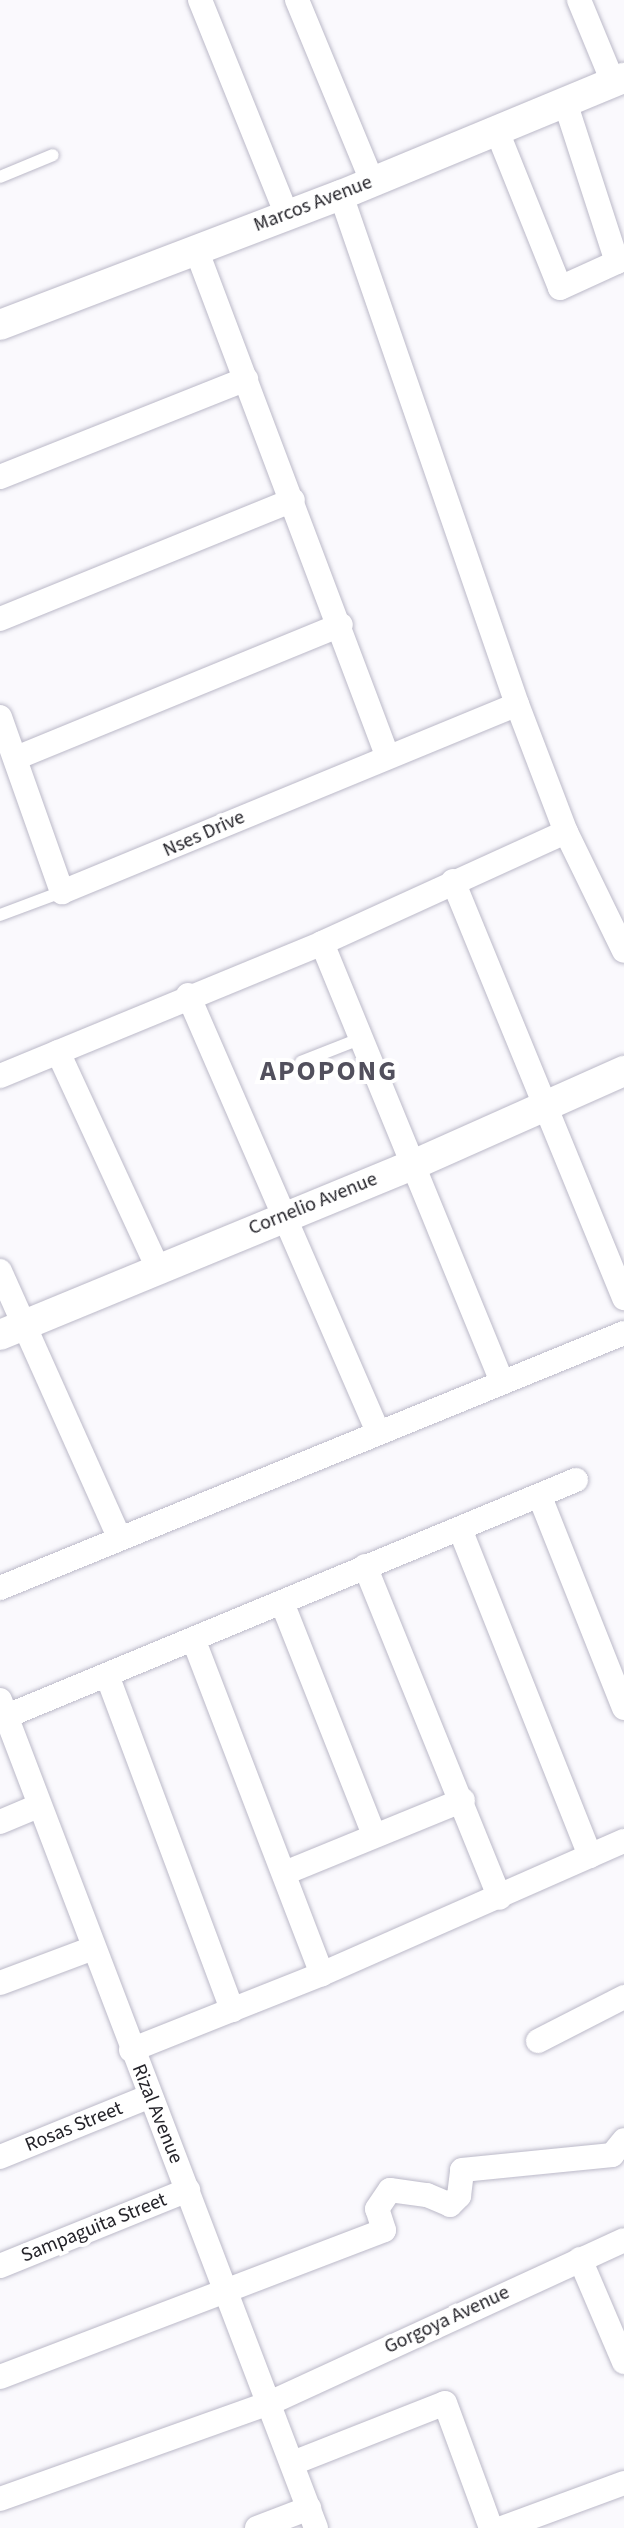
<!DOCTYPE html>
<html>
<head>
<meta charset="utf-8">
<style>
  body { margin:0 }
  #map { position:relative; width:624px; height:2528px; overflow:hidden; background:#faf9fd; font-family:"Source Sans 3",sans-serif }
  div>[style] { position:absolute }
  .roads { filter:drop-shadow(0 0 2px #bbb9c8) drop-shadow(0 0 2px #bbb9c8) }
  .service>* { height:12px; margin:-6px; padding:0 6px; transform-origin:6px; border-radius:6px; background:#fff }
  .minor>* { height:24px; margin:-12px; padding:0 12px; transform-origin:12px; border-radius:12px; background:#fff }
  .tertiary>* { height:30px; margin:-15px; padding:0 15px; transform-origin:15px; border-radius:15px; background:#fff }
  span { translate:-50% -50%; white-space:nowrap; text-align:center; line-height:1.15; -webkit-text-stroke:8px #fff; paint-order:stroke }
  .street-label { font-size:20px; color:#242329 }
  .district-label { font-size:28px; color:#52505d; font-weight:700; letter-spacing:2px }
</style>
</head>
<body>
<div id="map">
  <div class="roads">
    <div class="service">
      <i style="left:0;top:177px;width:57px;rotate:-22.5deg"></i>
      <i style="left:0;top:915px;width:66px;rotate:-20.4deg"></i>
      <i style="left:301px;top:1062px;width:66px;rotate:-21.5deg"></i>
    </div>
    <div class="minor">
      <i style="left:200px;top:0;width:230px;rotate:68deg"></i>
      <i style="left:297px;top:0;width:196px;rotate:67.5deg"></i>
      <i style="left:579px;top:0;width:89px;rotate:67.5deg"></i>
      <i style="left:497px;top:131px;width:169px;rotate:68.1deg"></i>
      <i style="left:560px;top:288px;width:63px;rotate:-24.5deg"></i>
      <i style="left:617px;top:262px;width:168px;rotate:-108deg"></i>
      <i style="left:341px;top:195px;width:539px;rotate:70.93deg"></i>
      <i style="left:517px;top:704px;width:137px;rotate:69.1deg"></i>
      <i style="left:566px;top:832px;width:132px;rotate:64deg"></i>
      <i style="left:196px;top:249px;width:541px;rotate:69.32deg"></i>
      <i style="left:0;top:477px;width:265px;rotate:-21.7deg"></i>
      <i style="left:0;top:619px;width:316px;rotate:-22.1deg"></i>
      <i style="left:0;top:717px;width:186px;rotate:70.5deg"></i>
      <i style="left:62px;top:892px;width:492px;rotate:-22.4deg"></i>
      <i style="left:16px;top:758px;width:351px;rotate:-22.3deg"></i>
      <i style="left:453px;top:881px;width:451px;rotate:67.7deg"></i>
      <i style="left:322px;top:943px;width:472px;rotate:67.7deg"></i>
      <i style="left:188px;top:995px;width:474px;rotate:66.5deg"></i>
      <i style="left:58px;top:1052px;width:238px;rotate:65.2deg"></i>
      <i style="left:0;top:1076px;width:348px;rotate:-22.4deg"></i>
      <i style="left:322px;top:943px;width:268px;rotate:-24.5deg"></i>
      <i style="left:0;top:1271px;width:291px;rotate:65.9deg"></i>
      <i style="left:540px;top:1497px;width:227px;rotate:68.3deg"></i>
      <i style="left:460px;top:1529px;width:352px;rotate:68.3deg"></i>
      <i style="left:365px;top:1566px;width:358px;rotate:67.9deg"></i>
      <i style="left:0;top:1588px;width:674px;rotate:-22.23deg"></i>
      <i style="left:283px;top:1605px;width:247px;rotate:68.4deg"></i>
      <i style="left:194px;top:1641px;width:357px;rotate:69deg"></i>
      <i style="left:107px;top:1675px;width:358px;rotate:69.5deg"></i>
      <i style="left:0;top:1700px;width:886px;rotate:69.11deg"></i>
      <i style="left:7px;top:1716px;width:616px;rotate:-22.53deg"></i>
      <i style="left:0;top:1822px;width:41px;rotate:-22.8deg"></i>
      <i style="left:287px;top:1872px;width:190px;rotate:-22.2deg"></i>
      <i style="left:0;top:1983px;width:99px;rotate:-20.6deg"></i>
      <i style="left:538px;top:2041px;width:97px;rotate:-27.1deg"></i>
      <i style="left:131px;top:2050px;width:206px;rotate:-21.7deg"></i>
      <i style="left:322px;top:1974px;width:330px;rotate:-23.8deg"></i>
      <i style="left:0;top:2157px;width:160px;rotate:-22.1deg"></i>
      <i style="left:580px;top:2259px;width:112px;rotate:66.9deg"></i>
      <i style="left:0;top:2266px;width:203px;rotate:-22deg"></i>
      <i style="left:0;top:2377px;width:411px;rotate:-20.9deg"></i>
      <i style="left:384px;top:2230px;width:22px;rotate:-108deg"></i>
      <i style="left:377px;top:2209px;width:23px;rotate:-56deg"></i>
      <i style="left:390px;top:2190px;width:37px;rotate:8deg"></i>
      <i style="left:427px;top:2195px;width:25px;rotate:23deg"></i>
      <i style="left:450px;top:2205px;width:13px;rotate:-45deg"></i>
      <i style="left:459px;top:2196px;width:26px;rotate:-83deg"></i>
      <i style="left:462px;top:2170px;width:151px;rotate:-5.7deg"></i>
      <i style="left:612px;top:2155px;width:19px;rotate:-51deg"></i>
      <i style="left:293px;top:2463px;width:163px;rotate:-21.5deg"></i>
      <i style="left:445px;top:2403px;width:133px;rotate:69.8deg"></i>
      <i style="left:0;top:2499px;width:289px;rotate:-19.6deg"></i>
      <i style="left:272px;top:2402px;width:387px;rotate:-24.7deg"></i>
      <i style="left:257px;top:2528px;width:56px;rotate:-21deg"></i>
      <i style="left:502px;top:2528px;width:130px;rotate:-20.2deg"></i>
    </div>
    <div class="tertiary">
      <i style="left:0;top:325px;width:365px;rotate:-20.9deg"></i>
      <i style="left:341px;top:195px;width:306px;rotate:-22.5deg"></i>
      <i style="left:0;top:1335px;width:449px;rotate:-22.4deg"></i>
      <i style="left:415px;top:1164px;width:229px;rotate:-24deg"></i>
    </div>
  </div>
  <div class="street-label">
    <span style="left:313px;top:204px;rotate:-21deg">Marcos Avenue</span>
    <span style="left:204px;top:834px;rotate:-24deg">Nses Drive</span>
    <span style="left:313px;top:1204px;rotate:-22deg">Cornelio Avenue</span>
    <span style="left:157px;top:2114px;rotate:68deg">Rizal Avenue</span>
    <span style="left:74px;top:2127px;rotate:-22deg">Rosas Street</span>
    <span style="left:94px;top:2228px;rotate:-22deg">Sampaguita Street</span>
    <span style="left:447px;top:2320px;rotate:-25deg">Gorgoya Avenue</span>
  </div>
  <div class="district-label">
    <span style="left:329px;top:1071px">APOPONG</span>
  </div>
</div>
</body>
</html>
